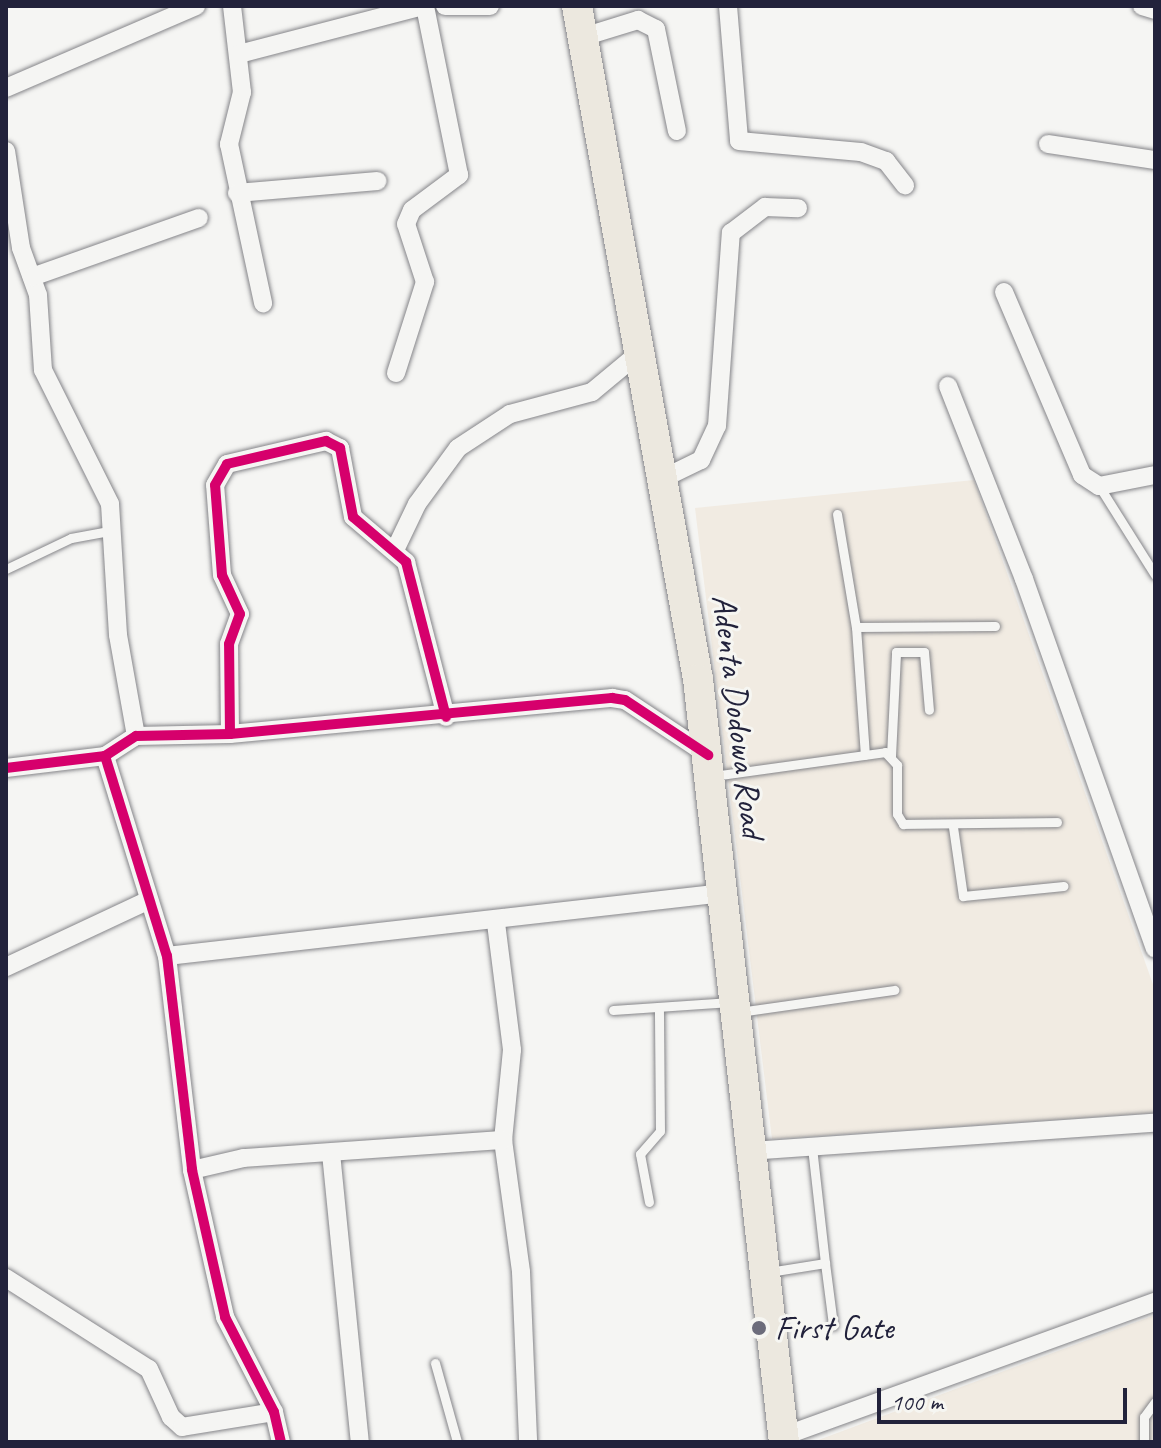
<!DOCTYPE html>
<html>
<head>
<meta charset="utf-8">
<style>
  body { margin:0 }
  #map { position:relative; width:1161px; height:1448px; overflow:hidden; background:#f5f5f3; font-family:Caveat,sans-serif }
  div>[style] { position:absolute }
  .built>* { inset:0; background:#f1ebe2 }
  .roads { filter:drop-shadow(0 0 2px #858589) drop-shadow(0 0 2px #858589) }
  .lane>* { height:9px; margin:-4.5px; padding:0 4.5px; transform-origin:4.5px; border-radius:4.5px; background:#f5f5f3 }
  .street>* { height:18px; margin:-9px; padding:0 9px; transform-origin:9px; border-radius:9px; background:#f5f5f3 }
  .primary>* { height:30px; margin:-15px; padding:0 15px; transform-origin:15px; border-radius:15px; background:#ece8df }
  .cycleway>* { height:10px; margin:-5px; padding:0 5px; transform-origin:5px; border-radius:5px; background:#d6006c }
  .dots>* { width:22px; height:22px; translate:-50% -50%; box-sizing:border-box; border:4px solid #f6f6f2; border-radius:50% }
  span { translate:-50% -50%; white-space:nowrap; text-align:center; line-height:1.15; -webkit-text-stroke:6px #f6f6f2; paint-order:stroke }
  .street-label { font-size:34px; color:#22223b }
  .poi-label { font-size:34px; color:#22223b }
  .left { translate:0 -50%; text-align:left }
  .frame { position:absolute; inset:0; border:8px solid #22223b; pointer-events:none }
  .scale { position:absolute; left:877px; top:1388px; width:250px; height:36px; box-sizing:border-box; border:4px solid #22223b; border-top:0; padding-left:10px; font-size:24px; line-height:28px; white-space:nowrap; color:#22223b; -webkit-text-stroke:6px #f6f6f2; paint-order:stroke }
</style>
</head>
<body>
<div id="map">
  <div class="built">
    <i style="clip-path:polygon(974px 480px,1155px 990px,1155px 1113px,772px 1139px,695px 508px)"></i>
    <i style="clip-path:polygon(1155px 1315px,1155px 1442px,813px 1442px)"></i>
  </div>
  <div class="roads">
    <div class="lane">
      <i style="left:1099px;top:486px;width:105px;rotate:57.8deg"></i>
      <i style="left:837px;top:514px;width:115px;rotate:80.5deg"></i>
      <i style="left:856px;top:627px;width:128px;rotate:86deg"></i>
      <i style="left:6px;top:569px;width:72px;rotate:-25.5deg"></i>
      <i style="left:71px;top:538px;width:44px;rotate:-10.5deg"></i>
      <i style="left:856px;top:627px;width:139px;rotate:-0.4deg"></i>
      <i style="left:891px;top:756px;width:104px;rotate:-87.2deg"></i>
      <i style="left:896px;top:652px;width:28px"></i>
      <i style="left:924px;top:652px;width:58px;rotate:85.1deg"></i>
      <i style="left:713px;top:776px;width:174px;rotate:-7.9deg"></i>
      <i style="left:885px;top:752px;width:18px;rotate:47deg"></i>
      <i style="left:897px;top:765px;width:49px;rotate:90deg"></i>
      <i style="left:897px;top:814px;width:12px;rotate:59deg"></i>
      <i style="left:903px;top:824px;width:154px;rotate:-0.7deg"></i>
      <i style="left:953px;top:827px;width:70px;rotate:81.8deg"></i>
      <i style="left:963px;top:896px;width:101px;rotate:-5.7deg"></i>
      <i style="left:613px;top:1010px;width:118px;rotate:-3.9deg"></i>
      <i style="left:739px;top:1012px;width:157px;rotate:-8.1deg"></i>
      <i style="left:649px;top:1202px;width:49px;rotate:-100.6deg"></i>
      <i style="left:640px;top:1154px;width:30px;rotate:-49deg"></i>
      <i style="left:660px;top:1131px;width:124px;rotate:-90.5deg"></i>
      <i style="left:825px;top:1263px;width:63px;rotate:82.6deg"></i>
      <i style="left:769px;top:1272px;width:57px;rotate:-9.1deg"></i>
      <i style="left:825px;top:1263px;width:116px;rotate:-96.4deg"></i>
      <i style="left:435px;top:1363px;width:82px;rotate:74.4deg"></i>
      <i style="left:1144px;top:1442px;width:25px;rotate:-90deg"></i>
      <i style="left:1144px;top:1417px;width:19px;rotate:-54deg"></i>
    </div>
    <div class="street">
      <i style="left:232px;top:6px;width:87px;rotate:83.4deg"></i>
      <i style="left:242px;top:92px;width:54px;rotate:104deg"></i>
      <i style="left:229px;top:144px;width:163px;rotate:77.9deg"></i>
      <i style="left:445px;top:6px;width:45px"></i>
      <i style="left:728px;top:6px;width:135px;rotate:85.3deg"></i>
      <i style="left:739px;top:141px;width:122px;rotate:5.2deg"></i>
      <i style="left:861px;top:152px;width:27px;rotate:20deg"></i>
      <i style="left:886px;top:161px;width:31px;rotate:52deg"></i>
      <i style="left:1142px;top:6px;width:14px;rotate:17deg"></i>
      <i style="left:583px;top:37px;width:58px;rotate:-17.2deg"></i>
      <i style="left:638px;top:20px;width:20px;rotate:27deg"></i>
      <i style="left:656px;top:29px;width:104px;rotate:78.4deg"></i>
      <i style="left:239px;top:54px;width:190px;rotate:-14.6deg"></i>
      <i style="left:6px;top:88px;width:207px;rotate:-23.3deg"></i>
      <i style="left:1048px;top:144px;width:108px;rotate:8.5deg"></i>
      <i style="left:6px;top:151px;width:98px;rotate:81.2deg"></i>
      <i style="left:21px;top:248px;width:50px;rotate:70.1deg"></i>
      <i style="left:38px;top:295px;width:75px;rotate:86.2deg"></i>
      <i style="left:43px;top:370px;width:150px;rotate:63.4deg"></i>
      <i style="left:110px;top:504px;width:131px;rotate:86.5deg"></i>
      <i style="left:118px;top:635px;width:103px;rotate:79.9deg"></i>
      <i style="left:237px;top:193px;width:141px;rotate:-4.9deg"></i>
      <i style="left:32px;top:277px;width:177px;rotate:-19.5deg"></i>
      <i style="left:1004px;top:292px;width:199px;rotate:66.9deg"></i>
      <i style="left:1082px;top:475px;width:20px;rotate:33deg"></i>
      <i style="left:1099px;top:486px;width:57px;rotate:-11.1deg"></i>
      <i style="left:396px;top:373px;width:96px;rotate:-72.3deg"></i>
      <i style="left:425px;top:282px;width:61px;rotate:-108.1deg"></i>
      <i style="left:406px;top:224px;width:15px;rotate:-67deg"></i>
      <i style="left:412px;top:210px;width:59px;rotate:-36.7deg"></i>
      <i style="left:459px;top:175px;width:172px;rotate:-101.4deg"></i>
      <i style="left:948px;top:386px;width:207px;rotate:68.5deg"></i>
      <i style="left:1024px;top:579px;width:392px;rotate:70.5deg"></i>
      <i style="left:666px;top:477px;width:39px;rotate:-26deg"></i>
      <i style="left:701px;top:460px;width:38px;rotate:-65deg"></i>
      <i style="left:717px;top:426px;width:194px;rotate:-85.9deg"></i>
      <i style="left:731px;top:233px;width:43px;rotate:-37.4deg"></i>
      <i style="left:765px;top:207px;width:33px;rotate:2deg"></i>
      <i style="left:395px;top:550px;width:51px;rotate:-64.4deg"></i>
      <i style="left:417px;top:504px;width:69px;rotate:-53.8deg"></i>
      <i style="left:458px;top:448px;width:62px;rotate:-33.2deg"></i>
      <i style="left:510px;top:414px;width:85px;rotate:-15deg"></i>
      <i style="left:592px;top:392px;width:61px;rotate:-39.7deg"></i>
      <i style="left:230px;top:734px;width:90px;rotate:-90.6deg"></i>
      <i style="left:229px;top:644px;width:32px;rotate:-70deg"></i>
      <i style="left:240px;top:614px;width:43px;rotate:-114.8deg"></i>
      <i style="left:222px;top:575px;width:90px;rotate:-94.4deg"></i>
      <i style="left:215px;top:485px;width:24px;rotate:-60deg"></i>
      <i style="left:227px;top:464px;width:102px;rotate:-13.1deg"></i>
      <i style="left:326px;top:441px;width:16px;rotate:27deg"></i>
      <i style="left:340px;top:448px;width:70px;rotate:79.3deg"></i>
      <i style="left:353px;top:517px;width:70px;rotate:40.3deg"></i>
      <i style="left:406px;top:562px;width:160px;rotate:75.5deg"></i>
      <i style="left:105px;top:756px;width:209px;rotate:72.8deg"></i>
      <i style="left:167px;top:956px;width:215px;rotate:83.3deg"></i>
      <i style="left:192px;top:1170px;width:151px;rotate:77.3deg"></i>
      <i style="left:225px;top:1317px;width:107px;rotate:62.7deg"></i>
      <i style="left:274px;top:1412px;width:31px;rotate:77deg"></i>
      <i style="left:6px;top:768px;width:100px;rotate:-6.9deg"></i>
      <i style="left:105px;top:756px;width:37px;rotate:-33deg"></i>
      <i style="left:136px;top:736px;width:94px;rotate:-1.2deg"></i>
      <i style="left:230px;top:734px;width:384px;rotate:-5.4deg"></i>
      <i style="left:612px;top:698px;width:13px;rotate:9deg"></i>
      <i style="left:625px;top:700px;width:100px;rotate:33.5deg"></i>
      <i style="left:496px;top:923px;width:128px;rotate:82.8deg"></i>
      <i style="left:512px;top:1050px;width:90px;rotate:95.7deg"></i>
      <i style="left:503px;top:1140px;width:133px;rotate:82.2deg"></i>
      <i style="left:521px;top:1272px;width:170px;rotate:87.6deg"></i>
      <i style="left:167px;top:956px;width:560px;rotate:-6.46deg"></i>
      <i style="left:6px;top:967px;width:158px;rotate:-25.1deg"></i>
      <i style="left:750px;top:1151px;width:406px;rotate:-4deg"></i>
      <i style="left:331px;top:1153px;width:290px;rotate:84.3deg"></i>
      <i style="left:192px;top:1170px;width:53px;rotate:-13deg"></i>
      <i style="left:244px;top:1158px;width:260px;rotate:-4deg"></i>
      <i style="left:6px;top:1278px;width:169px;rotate:32.5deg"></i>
      <i style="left:149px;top:1369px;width:53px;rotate:65.4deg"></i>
      <i style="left:171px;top:1417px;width:15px;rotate:42deg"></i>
      <i style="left:182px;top:1427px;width:93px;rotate:-9.3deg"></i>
      <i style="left:784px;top:1436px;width:394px;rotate:-19.9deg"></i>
    </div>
    <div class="primary">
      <i style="left:577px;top:6px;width:684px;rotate:79.81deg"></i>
      <i style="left:698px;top:679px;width:768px;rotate:83.57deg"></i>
    </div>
  </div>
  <div class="cycleway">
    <i style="left:230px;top:734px;width:90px;rotate:-90.6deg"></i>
    <i style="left:229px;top:644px;width:32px;rotate:-70deg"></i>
    <i style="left:240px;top:614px;width:43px;rotate:-114.8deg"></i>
    <i style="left:222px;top:575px;width:90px;rotate:-94.4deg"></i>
    <i style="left:215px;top:485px;width:24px;rotate:-60deg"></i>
    <i style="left:227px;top:464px;width:102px;rotate:-13.1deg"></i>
    <i style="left:326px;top:441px;width:16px;rotate:27deg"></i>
    <i style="left:340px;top:448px;width:70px;rotate:79.3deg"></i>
    <i style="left:353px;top:517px;width:70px;rotate:40.3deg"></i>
    <i style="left:406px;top:562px;width:160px;rotate:75.5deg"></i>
    <i style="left:105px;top:756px;width:209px;rotate:72.8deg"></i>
    <i style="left:167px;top:956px;width:215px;rotate:83.3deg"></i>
    <i style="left:192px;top:1170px;width:151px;rotate:77.3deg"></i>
    <i style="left:225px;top:1317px;width:107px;rotate:62.7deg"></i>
    <i style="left:274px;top:1412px;width:31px;rotate:77deg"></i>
    <i style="left:6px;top:768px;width:100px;rotate:-6.9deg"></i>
    <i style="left:105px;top:756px;width:37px;rotate:-33deg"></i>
    <i style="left:136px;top:736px;width:94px;rotate:-1.2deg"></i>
    <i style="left:230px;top:734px;width:384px;rotate:-5.4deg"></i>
    <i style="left:612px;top:698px;width:13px;rotate:9deg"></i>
    <i style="left:625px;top:700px;width:100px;rotate:33.5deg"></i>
  </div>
  <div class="dots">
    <i style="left:759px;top:1328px;background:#6c6c7b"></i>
  </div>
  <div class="street-label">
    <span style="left:739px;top:716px;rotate:83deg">Adenta Dodowa Road</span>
  </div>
  <div class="poi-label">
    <span class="left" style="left:775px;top:1328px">First Gate</span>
  </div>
  <div class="frame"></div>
  <div class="scale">100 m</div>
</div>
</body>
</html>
